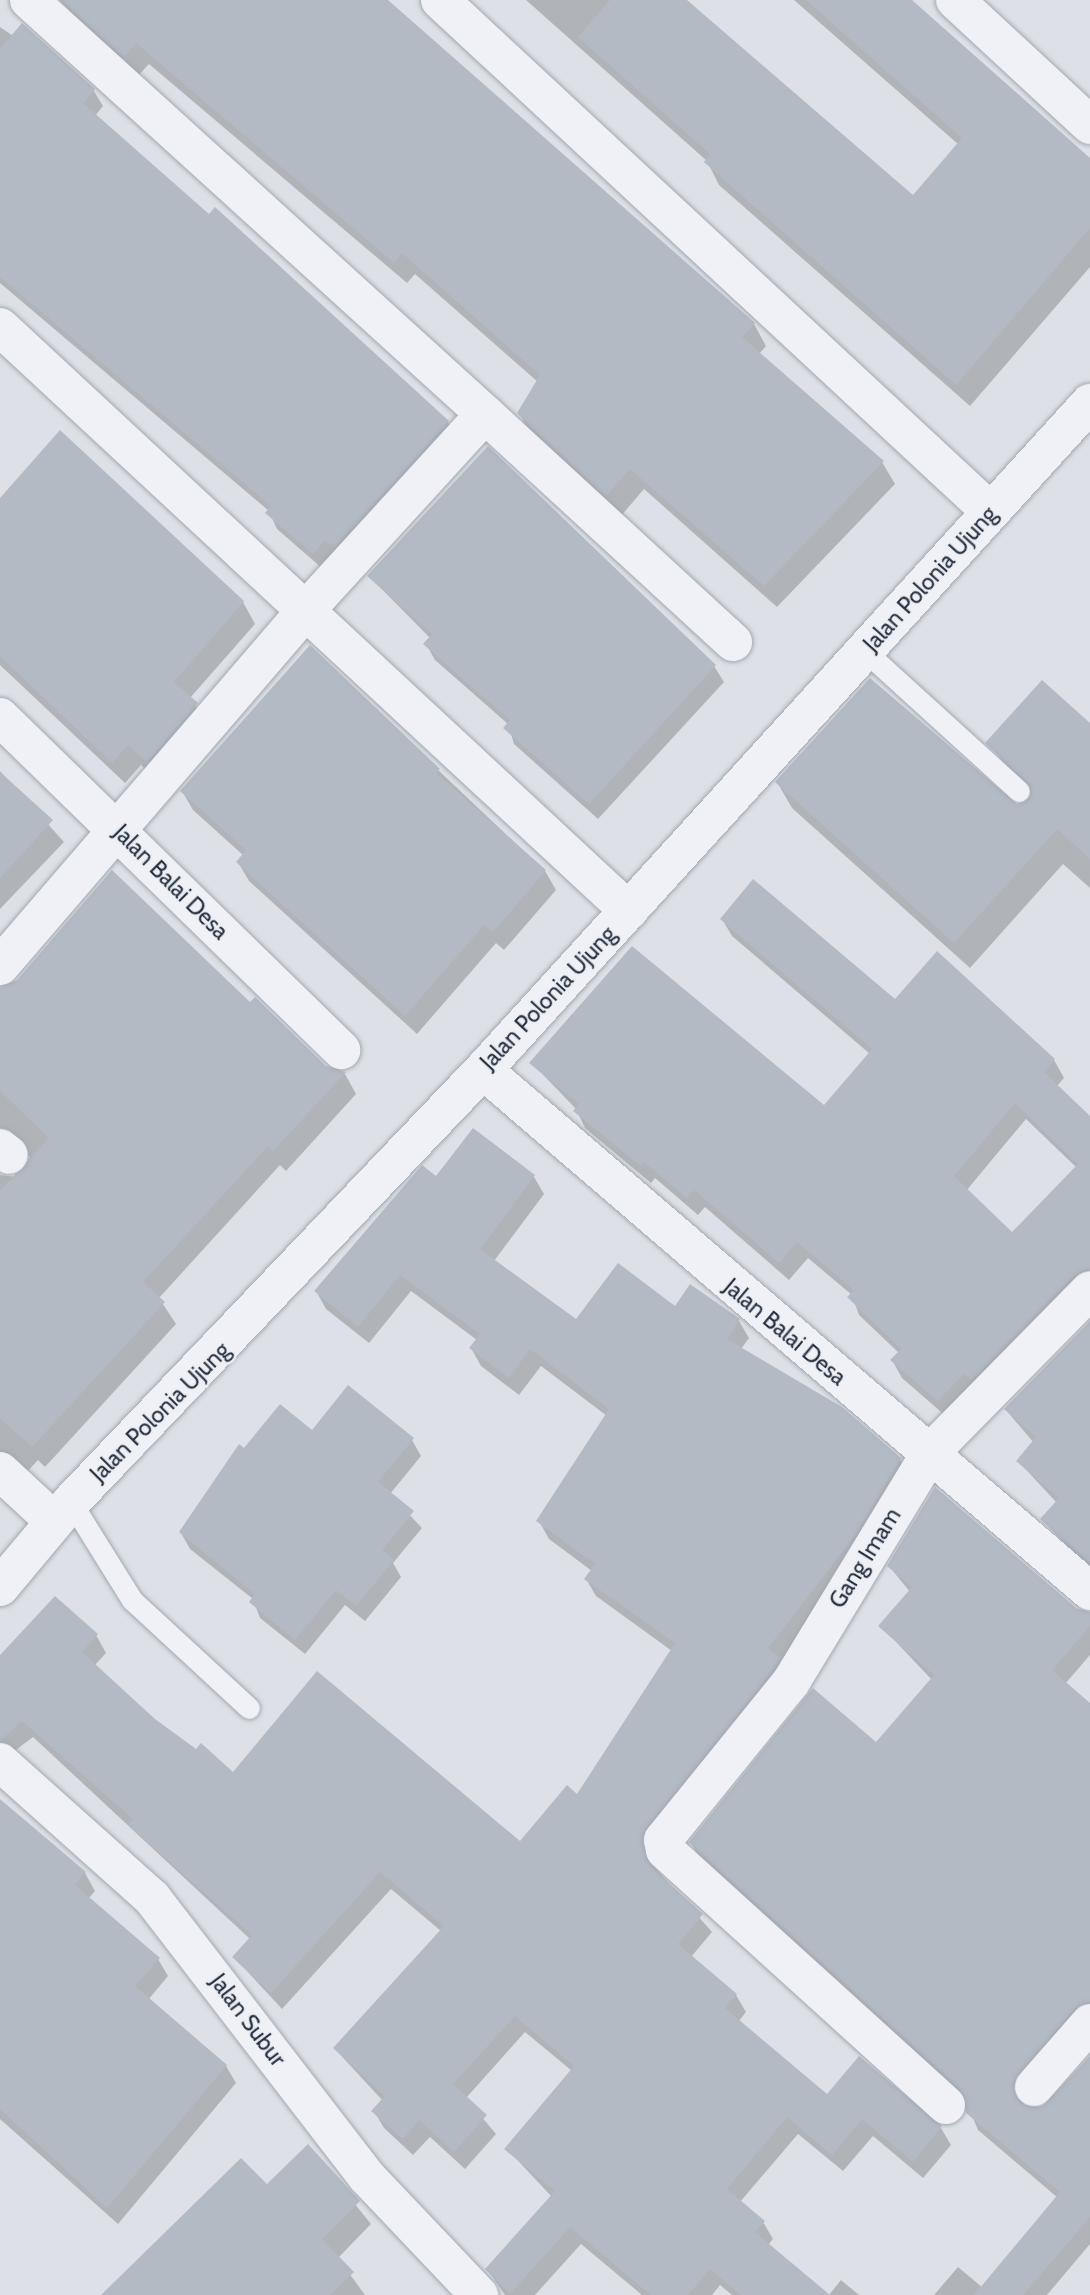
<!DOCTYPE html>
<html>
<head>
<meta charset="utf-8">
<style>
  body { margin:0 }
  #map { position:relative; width:1090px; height:2295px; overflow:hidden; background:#dde1e7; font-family:Cabin,sans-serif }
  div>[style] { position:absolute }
  .shadow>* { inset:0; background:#0003 }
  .building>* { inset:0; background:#b4bac4 }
  .roads { filter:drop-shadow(0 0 2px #a2a8b1) drop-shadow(0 0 2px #a2a8b1) }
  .lane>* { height:21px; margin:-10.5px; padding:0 10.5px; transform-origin:10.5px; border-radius:10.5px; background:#f0f1f6 }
  .street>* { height:38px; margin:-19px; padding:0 19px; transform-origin:19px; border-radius:19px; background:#f0f1f6 }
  span { translate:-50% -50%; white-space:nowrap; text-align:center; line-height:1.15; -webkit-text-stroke:5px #ecf0f5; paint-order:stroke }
  .street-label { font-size:23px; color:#262e3e }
</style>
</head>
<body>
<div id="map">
  <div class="shadow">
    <i style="clip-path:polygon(59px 0,385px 0,754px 324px,766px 346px,759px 354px,882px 462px,895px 484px,777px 607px,644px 489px,620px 517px,531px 435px,519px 413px,538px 382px,415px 274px,407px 283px,149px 64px,137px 77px)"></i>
    <i style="clip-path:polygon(526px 0,685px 0,913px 197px,959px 145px,794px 0,909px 0,1090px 161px,1090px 267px,970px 406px,719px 185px,707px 161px)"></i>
    <i style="clip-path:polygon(0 27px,94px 91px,103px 106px,95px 116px,448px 422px,457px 438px,323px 569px,277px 529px,269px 511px,0 283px)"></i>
    <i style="clip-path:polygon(0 500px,243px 602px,255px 624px,190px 698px,209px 725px,160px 782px,141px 765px,125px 783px,0 665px)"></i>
    <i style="clip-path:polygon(369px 576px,714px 666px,724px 682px,598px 819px,514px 744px,508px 724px,435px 660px,426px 644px,430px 638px)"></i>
    <i style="clip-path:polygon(1090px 726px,1090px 888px,1063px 864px,970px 968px,792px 808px,777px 782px,1015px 806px,1031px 796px,988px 743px)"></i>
    <i style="clip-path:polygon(438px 770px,545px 871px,556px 890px,504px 950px,496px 943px,417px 1034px,249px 881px,238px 862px,244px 856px,193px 810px,182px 791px)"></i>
    <i style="clip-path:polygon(0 771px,64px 842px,0 909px)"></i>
    <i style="clip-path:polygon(evenodd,722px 919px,895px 1001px,1054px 1060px,1064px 1078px,1057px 1086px,1090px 1118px,1090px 1290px,948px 1418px,902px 1378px,892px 1360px,899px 1353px,859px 1315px,852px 1295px,808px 1258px,789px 1280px,705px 1207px,698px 1215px,655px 1178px,651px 1183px,585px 1128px,576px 1109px,532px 1063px,824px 1107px,870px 1054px,732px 936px,722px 919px,1026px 1119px,1077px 1168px,1012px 1234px,966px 1191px,1026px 1119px)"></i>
    <i style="clip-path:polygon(0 989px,250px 1005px,325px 1067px,345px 1074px,356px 1094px,286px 1171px,280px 1165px,159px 1298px,176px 1324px,45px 1467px,38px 1460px,25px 1474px,0 1474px,0 1175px,17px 1177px,30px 1157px,17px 1146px,0 1153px)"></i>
    <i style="clip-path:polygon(534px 1177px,544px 1194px,494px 1261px,576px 1321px,675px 1309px,739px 1321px,749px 1338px,741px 1349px,900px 1459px,910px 1477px,863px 1554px,780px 1662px,789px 1677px,655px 1844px,651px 1863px,712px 1932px,691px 1957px,736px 1995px,746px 2012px,738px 2022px,827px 2096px,941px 2128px,951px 2145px,923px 2178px,873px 2136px,843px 2171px,798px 2134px,740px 2202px,763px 2222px,773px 2239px,768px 2245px,827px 2295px,732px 2295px,720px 2285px,712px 2295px,642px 2295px,581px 2244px,535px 2295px,505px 2295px,487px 2269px,552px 2197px,507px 2149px,572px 2071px,525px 2032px,466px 2098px,496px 2134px,465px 2169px,430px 2137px,413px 2155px,384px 2128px,374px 2111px,383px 2101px,335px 2049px,441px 1931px,391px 1889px,282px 2009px,234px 1957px,250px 1939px,33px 1737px,0 1762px,0 1660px,96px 1635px,106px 1653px,94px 1666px,154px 1720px,233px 1775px,520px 1844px,577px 1796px,672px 1651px,596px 1596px,586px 1579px,592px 1571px,549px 1539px,539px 1521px,607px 1416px,541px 1366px,519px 1395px,481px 1366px,471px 1348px,477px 1340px,411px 1291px,369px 1343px,326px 1309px,316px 1291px,437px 1179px)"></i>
    <i style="clip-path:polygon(1090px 1324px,1090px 1569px,1042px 1520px,1057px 1503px,1018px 1461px,1034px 1443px,1006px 1410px)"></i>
    <i style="clip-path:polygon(312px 1432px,412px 1440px,421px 1456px,390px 1494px,422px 1528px,393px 1563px,401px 1577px,365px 1621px,345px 1605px,305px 1654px,260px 1618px,253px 1599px,190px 1549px,181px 1533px,244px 1451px)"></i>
    <i style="clip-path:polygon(889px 1566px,1090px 1612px,1090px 1655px,1065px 1684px,1090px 1706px,1090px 2023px,1027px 2091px,1024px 2106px,1029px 2110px,1051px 2103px,1090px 2059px,1090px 2244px,1047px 2295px,934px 2295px,958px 2267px,983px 2288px,1058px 2198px,978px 2130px,965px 2099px,701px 1860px,691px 1843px,876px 1745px,932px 1680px,881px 1626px,910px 1592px)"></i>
    <i style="clip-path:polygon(0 1800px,85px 1873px,95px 1891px,88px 1899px,158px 1959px,168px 1976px,148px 2000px,226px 2066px,236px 2083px,118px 2224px,0 2119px)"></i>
    <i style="clip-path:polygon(308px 2146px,371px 2224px,338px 2258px,365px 2295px,103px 2295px,267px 2186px)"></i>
    <i style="clip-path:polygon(841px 2280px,859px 2295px,829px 2295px)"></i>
  </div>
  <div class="building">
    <i style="clip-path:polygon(62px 0,388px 0,755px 323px,742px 337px,884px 461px,764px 586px,630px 469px,606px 496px,517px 413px,540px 375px,402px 253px,394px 263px,142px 48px,136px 43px,124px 57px)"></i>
    <i style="clip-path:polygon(610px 0,687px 0,913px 195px,962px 138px,806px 0,912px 0,1090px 158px,1090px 228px,956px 385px,704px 162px,710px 154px,578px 37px)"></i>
    <i style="clip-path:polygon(22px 23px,95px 89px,83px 103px,209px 214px,215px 207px,449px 421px,334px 547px,325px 540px,313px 554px,265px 513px,271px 506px,0 277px,0 49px)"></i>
    <i style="clip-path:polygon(60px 430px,244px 601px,174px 682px,198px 703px,147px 762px,128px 745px,112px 763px,0 656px,0 498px)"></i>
    <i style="clip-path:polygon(488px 446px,716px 665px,589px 804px,503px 728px,510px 720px,423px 644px,432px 634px,367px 576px)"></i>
    <i style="clip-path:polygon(310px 645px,440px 769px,436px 773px,546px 870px,493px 932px,484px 925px,405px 1016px,236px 862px,246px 850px,180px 791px)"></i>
    <i style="clip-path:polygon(870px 678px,1017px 804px,1029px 799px,1031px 786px,985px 743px,1042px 680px,1090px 723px,1090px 859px,1057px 829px,954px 943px,775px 782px)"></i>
    <i style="clip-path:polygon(0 772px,53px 820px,0 878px)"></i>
    <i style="clip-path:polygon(112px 870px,250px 1002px,255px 997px,326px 1066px,346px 1072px,273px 1151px,268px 1146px,143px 1282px,165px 1302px,32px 1447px,0 1418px,0 1191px,49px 1138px,0 1091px,0 987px,17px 980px)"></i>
    <i style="clip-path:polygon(evenodd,753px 879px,895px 999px,937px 951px,1055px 1059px,1044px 1072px,1090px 1116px,1090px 1269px,1074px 1275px,971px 1380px,964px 1374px,938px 1401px,890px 1360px,901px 1349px,847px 1297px,854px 1290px,797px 1242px,779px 1263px,694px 1190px,687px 1198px,644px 1162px,641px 1166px,573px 1111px,579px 1104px,529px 1063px,632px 946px,824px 1105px,872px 1049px,720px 919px,753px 879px,1015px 1103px,1078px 1164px,1012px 1232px,954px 1176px,1015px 1103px)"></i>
    <i style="clip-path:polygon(473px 1128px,535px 1175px,480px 1249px,576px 1319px,618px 1263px,675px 1306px,690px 1284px,740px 1319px,727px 1339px,842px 1407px,901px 1458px,854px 1537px,768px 1648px,780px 1658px,773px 1669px,642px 1835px,650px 1866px,703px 1914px,678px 1944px,737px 1994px,725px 2008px,827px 2094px,859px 2056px,942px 2126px,913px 2162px,862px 2119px,832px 2155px,787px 2117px,727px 2189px,765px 2221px,755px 2232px,830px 2295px,741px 2295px,710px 2269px,688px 2295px,651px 2295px,570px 2227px,510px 2294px,485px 2269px,555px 2191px,504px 2149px,574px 2066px,515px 2016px,453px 2084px,487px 2115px,454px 2152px,419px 2120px,403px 2139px,371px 2111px,385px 2096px,333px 2048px,444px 1926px,380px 1872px,271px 1993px,232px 1957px,252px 1935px,128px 1825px,133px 1819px,22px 1721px,0 1741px,0 1655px,55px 1596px,98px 1634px,82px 1652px,155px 1719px,196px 1749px,201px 1743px,233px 1772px,317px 1671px,520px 1841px,567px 1785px,577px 1794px,675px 1643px,584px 1579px,595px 1564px,536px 1521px,609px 1409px,530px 1349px,509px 1378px,469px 1348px,480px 1334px,400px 1275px,358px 1327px,314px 1291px,422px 1165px,436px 1176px)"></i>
    <i style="clip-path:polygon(1090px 1321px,1090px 1562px,1040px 1519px,1059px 1498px,1016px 1461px,1036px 1437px,1004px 1409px)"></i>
    <i style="clip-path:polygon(348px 1385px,414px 1438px,378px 1482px,414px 1511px,382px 1550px,394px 1560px,356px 1606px,336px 1590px,295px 1640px,249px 1602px,255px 1594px,179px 1532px,239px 1444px,244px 1448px,280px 1404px,312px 1430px)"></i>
    <i style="clip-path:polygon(935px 1487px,1076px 1608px,1090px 1612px,1090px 1626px,1052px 1670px,1090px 1703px,1090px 2002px,1074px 2009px,1012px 2083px,1020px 2104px,1042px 2107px,1090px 2056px,1090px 2217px,1023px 2295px,974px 2295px,1060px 2192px,966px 2113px,961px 2089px,689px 1842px,813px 1688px,876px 1742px,934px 1675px,878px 1626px,912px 1587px,887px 1566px)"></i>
    <i style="clip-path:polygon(0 1799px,86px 1872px,75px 1885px,160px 1958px,135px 1986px,227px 2065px,107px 2208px,0 2109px)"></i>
    <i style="clip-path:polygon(308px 2144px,360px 2201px,322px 2239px,354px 2272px,330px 2295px,101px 2295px,241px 2158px,267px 2184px)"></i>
  </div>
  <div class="roads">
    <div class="lane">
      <i style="left:865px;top:651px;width:208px;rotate:42.3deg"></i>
      <i style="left:71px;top:1502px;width:115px;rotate:58.1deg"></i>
      <i style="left:132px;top:1600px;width:159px;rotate:42.7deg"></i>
    </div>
    <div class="street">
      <i style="left:29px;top:0;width:616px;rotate:42.24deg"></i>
      <i style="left:440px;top:0;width:752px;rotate:42.9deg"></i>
      <i style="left:955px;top:0;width:184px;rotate:42.8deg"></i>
      <i style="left:0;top:327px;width:858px;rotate:42.88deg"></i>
      <i style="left:0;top:717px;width:477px;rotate:44.3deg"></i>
      <i style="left:0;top:966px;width:469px;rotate:-49.3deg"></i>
      <i style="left:306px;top:610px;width:265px;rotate:-47.6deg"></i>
      <i style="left:485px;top:414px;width:337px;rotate:42.6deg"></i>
      <i style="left:483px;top:1070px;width:800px;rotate:40.64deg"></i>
      <i style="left:0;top:1148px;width:11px;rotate:38deg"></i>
      <i style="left:0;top:1471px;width:74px;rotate:42.8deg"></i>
      <i style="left:0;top:1587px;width:111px;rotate:-50.1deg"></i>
      <i style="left:71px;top:1502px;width:597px;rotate:-46.36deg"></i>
      <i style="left:483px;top:1070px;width:902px;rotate:-47.7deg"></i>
      <i style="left:0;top:1762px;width:204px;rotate:41.8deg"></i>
      <i style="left:152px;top:1898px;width:352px;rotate:52.4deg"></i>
      <i style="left:367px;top:2177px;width:163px;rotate:46.5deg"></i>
      <i style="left:1034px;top:2087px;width:85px;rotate:-48.8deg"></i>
      <i style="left:946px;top:2105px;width:379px;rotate:-137.8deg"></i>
      <i style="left:665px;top:1850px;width:10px;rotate:-101deg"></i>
      <i style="left:663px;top:1840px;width:203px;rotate:-51deg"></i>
      <i style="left:791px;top:1682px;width:268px;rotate:-58.7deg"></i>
      <i style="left:930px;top:1453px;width:228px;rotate:-45.5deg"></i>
    </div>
  </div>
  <div class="street-label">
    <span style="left:930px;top:579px;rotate:-48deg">Jalan Polonia Ujung</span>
    <span style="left:171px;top:882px;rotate:45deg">Jalan Balai Desa</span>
    <span style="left:548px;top:998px;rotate:-47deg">Jalan Polonia Ujung</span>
    <span style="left:785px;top:1332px;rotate:40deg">Jalan Balai Desa</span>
    <span style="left:160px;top:1412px;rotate:-45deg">Jalan Polonia Ujung</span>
    <span style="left:865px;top:1558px;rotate:-58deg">Gang Imam</span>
    <span style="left:248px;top:2020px;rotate:53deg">Jalan Subur</span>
  </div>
</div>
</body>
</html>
